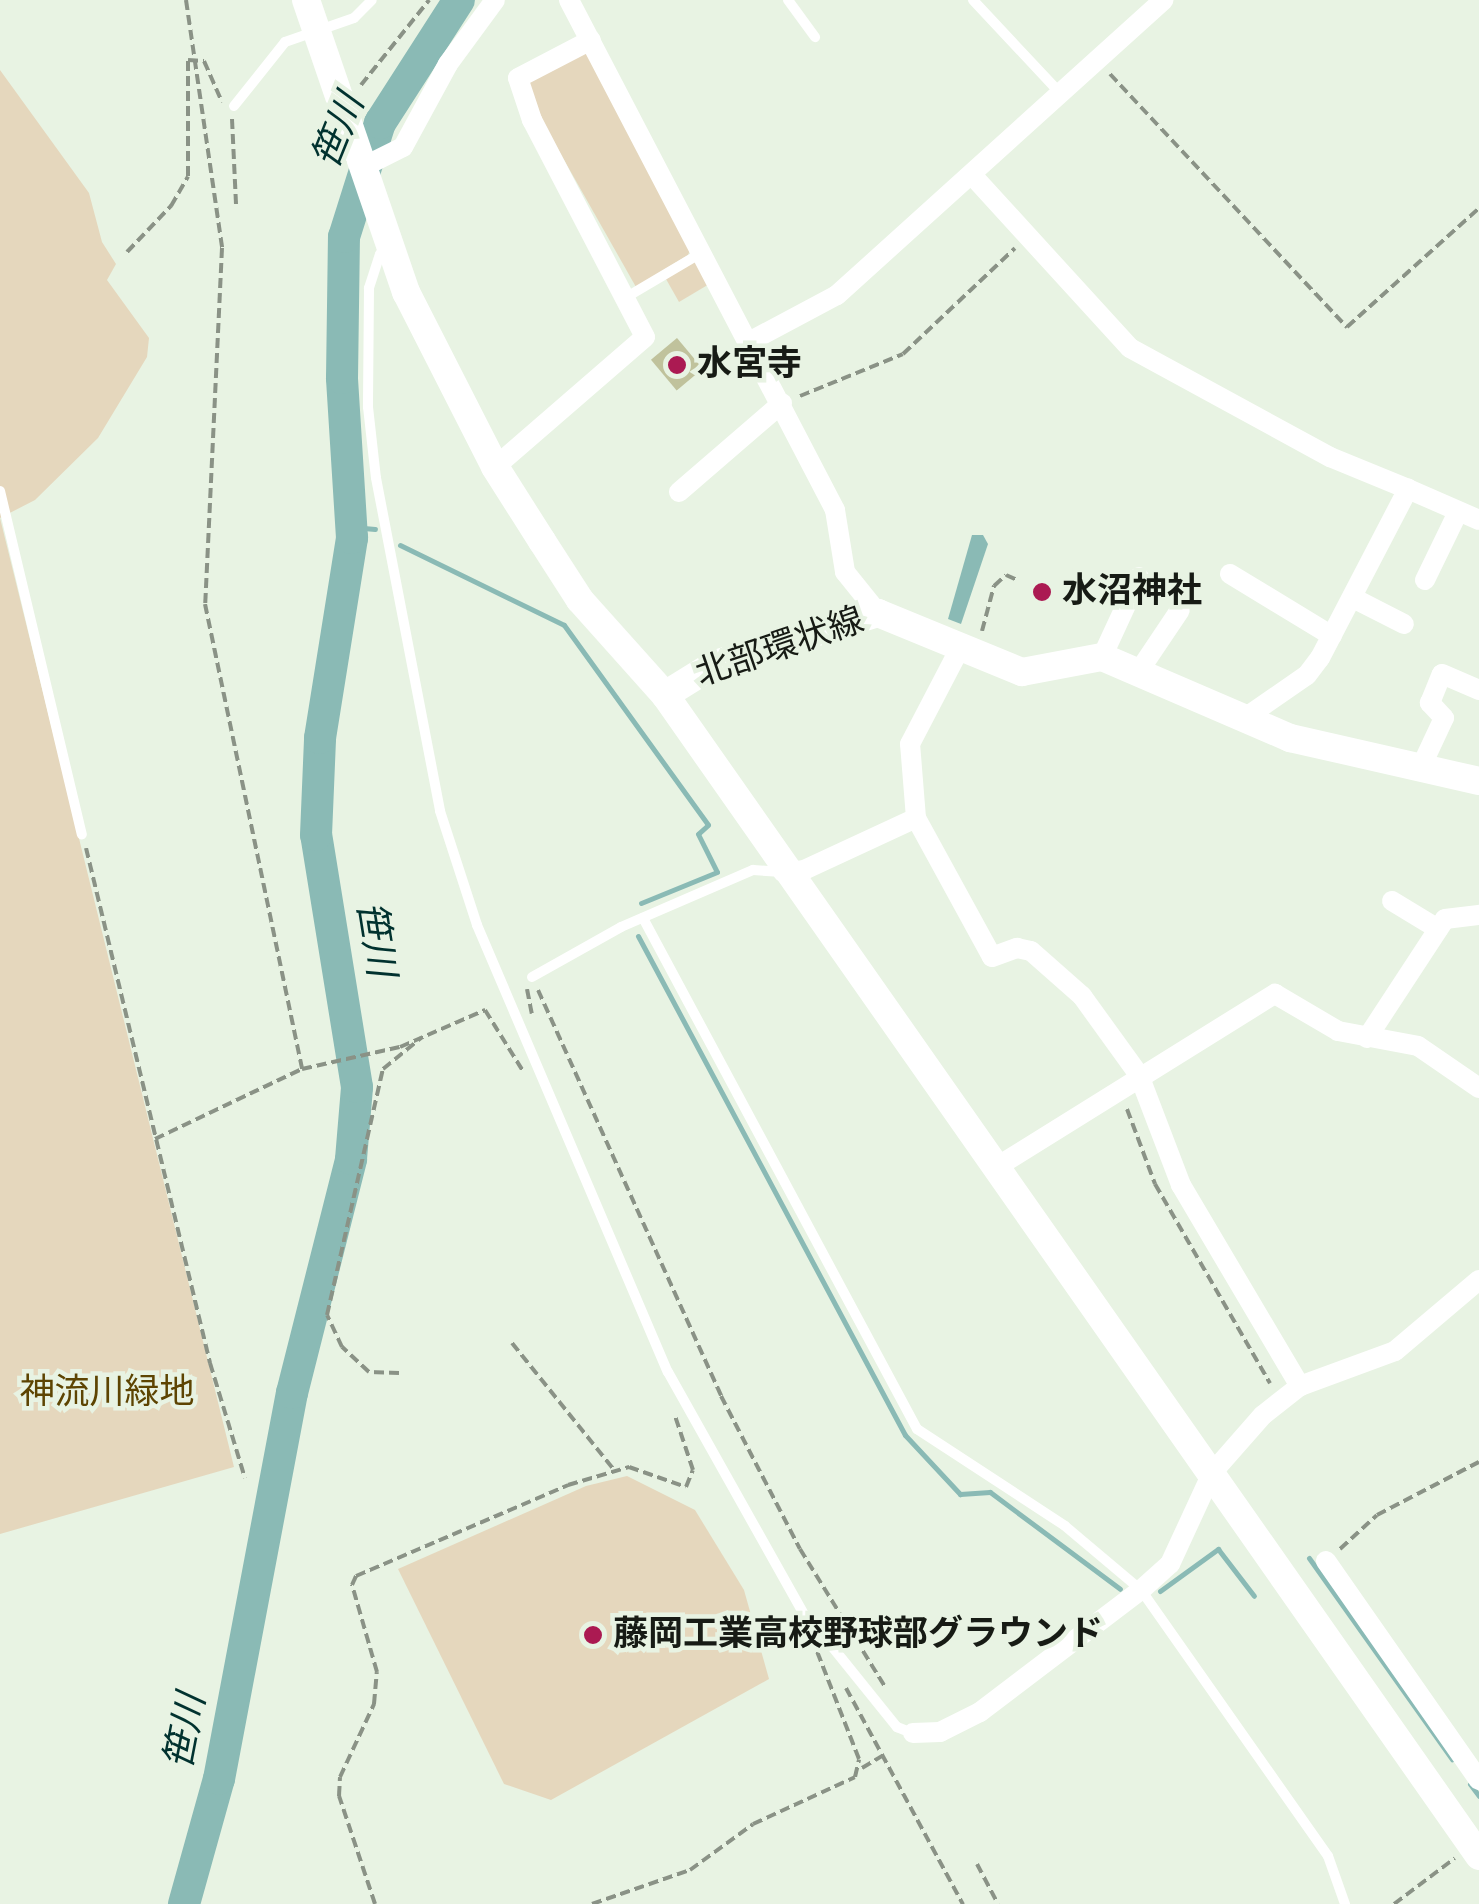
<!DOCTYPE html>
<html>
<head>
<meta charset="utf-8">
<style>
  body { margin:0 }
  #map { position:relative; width:1479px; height:1904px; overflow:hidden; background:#e8f3e3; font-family:"Alegreya Sans","Noto Sans JP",sans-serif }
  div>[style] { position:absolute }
  .green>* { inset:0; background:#e5d7bd }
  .water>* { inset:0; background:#8abab5 }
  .stream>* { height:5px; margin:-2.5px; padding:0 2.5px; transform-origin:2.5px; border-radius:2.5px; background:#8abab5 }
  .river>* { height:32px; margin:-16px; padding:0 16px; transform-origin:16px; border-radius:16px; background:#8abab5 }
  .building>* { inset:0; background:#c0c29c; transform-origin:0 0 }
  .round { border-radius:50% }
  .path>* { height:4px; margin-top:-2px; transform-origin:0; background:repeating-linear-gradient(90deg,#8a9286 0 10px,transparent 0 15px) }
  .lane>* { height:10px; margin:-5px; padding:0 5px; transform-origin:5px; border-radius:5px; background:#fff }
  .street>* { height:20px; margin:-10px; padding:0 10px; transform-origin:10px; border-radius:10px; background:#fff }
  .secondary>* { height:28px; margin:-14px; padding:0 14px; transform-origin:14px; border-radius:14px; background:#fff }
  .dots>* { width:28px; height:28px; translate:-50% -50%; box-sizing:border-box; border:5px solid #e8f3e3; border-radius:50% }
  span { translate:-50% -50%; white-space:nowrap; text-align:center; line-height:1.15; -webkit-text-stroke:9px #e8f3e3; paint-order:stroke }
  .poi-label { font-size:35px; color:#171b15; font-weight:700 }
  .left { translate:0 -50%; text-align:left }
  .street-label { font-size:35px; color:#171b15 }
  .park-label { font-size:35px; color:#5d4402 }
  .water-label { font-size:38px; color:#01322f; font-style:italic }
</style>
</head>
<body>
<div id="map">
  <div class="green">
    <i style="clip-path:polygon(590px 50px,692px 245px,688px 255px,636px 287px,529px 98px,527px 83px)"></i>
    <i style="clip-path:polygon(0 70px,89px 193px,102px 242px,116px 264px,107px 280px,149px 338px,147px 357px,98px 438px,35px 500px,0 518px,234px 1467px,0 1534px)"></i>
    <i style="clip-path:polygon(693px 261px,702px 264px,711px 283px,679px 302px,666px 279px)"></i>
    <i style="clip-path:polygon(627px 1476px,695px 1510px,744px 1590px,769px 1679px,551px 1800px,504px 1784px,398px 1569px,586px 1486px)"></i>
  </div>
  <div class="water">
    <i style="clip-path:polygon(972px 535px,983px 535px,988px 544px,961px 624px,948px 619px)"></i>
  </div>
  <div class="stream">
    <i style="left:352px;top:527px;width:23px;rotate:5deg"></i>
    <i style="left:400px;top:545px;width:182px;rotate:26deg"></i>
    <i style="left:564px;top:625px;width:246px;rotate:54.2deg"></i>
    <i style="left:708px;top:825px;width:13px;rotate:138deg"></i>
    <i style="left:698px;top:834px;width:42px;rotate:63.4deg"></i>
    <i style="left:717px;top:872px;width:82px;rotate:157.8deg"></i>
    <i style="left:638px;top:936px;width:566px;rotate:61.85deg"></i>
    <i style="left:905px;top:1435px;width:81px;rotate:47deg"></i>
    <i style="left:960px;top:1494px;width:30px;rotate:-4deg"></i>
    <i style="left:990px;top:1492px;width:162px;rotate:36.7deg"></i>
    <i style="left:1309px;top:1558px;width:247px;rotate:54.6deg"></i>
    <i style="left:1160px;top:1591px;width:72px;rotate:-35.9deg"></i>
    <i style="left:1218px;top:1549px;width:59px;rotate:52.5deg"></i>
    <i style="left:1470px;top:1784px;width:15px;rotate:53deg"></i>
  </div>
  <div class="river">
    <i style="left:184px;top:1904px;width:130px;rotate:-74.4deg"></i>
    <i style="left:219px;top:1779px;width:393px;rotate:-79.3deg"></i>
    <i style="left:292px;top:1393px;width:241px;rotate:-75.8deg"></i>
    <i style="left:351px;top:1159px;width:72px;rotate:-85.2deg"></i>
    <i style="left:357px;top:1087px;width:255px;rotate:-99.2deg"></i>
    <i style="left:316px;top:835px;width:97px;rotate:-87.6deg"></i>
    <i style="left:320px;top:738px;width:203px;rotate:-80.9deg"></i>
    <i style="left:352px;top:538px;width:160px;rotate:-93.6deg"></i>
    <i style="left:342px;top:378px;width:141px;rotate:-89.2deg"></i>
    <i style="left:344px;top:237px;width:120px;rotate:-72.5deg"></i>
    <i style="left:380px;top:123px;width:146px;rotate:-57.3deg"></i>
  </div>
  <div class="building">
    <i style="left:677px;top:338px;width:40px;height:34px;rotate:50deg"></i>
    <i class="round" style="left:1029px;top:579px;width:26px;height:26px"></i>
  </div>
  <div class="path">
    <i style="left:186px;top:0;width:251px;rotate:81.7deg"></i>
    <i style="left:222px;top:248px;width:356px;rotate:92.7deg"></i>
    <i style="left:205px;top:604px;width:475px;rotate:78.2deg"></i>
    <i style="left:1110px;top:74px;width:347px;rotate:46.9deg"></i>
    <i style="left:1347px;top:327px;width:178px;rotate:-42deg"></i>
    <i style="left:361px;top:85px;width:109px;rotate:-51.3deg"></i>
    <i style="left:232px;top:119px;width:86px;rotate:87.3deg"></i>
    <i style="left:127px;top:252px;width:64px;rotate:-46.3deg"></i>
    <i style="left:171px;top:206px;width:34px;rotate:-60deg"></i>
    <i style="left:188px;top:176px;width:116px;rotate:-90deg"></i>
    <i style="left:188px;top:60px;width:16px;rotate:4deg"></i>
    <i style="left:204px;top:61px;width:45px;rotate:66.3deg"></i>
    <i style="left:800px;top:396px;width:111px;rotate:-22.2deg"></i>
    <i style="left:903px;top:354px;width:154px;rotate:-43.4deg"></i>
    <i style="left:982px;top:631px;width:47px;rotate:-75.1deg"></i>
    <i style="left:994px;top:586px;width:16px;rotate:-43deg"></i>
    <i style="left:1006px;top:575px;width:12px;rotate:24deg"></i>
    <i style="left:86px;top:848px;width:530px;rotate:76.46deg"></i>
    <i style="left:210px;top:1363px;width:120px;rotate:73.1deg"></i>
    <i style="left:527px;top:989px;width:25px;rotate:79deg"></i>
    <i style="left:538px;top:990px;width:445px;rotate:65.7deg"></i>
    <i style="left:721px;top:1396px;width:172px;rotate:62.7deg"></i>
    <i style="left:800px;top:1549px;width:163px;rotate:58.3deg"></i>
    <i style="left:1127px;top:1109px;width:80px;rotate:69.5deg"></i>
    <i style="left:1155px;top:1184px;width:230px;rotate:60deg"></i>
    <i style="left:155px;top:1139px;width:163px;rotate:-25.5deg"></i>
    <i style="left:302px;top:1069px;width:100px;rotate:-12.7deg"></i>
    <i style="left:400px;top:1047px;width:93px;rotate:-23.5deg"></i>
    <i style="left:485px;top:1010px;width:72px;rotate:58.1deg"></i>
    <i style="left:512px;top:1343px;width:164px;rotate:51.2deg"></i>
    <i style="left:399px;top:1373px;width:30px;rotate:-178deg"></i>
    <i style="left:369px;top:1372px;width:37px;rotate:-137deg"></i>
    <i style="left:342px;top:1347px;width:35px;rotate:-115deg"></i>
    <i style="left:327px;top:1315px;width:252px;rotate:-77.2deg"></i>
    <i style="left:383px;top:1069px;width:49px;rotate:-39.2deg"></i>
    <i style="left:1340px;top:1549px;width:50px;rotate:-42.6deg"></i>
    <i style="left:1377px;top:1515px;width:115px;rotate:-27.5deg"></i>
    <i style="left:846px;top:1688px;width:246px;rotate:61.6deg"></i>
    <i style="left:862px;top:1768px;width:26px;rotate:-31deg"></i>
    <i style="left:977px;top:1864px;width:45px;rotate:62.3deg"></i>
    <i style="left:375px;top:1904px;width:114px;rotate:-108.4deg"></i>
    <i style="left:339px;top:1796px;width:19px;rotate:-87deg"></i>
    <i style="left:340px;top:1777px;width:81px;rotate:-65deg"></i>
    <i style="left:374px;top:1704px;width:32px;rotate:-85deg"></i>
    <i style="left:377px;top:1672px;width:91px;rotate:-106deg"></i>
    <i style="left:352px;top:1585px;width:10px;rotate:-66deg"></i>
    <i style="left:356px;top:1576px;width:231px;rotate:-23.2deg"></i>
    <i style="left:568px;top:1485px;width:64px;rotate:-16.4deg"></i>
    <i style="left:629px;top:1467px;width:60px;rotate:19.3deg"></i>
    <i style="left:686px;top:1487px;width:18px;rotate:-68deg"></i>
    <i style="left:693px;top:1470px;width:57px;rotate:-108.4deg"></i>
    <i style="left:592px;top:1904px;width:104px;rotate:-19.1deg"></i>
    <i style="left:690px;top:1870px;width:78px;rotate:-36.1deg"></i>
    <i style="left:753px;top:1824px;width:112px;rotate:-24.7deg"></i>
    <i style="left:855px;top:1777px;width:18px;rotate:-77deg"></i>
    <i style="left:859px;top:1759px;width:116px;rotate:-111.3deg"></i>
    <i style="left:1394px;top:1904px;width:76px;rotate:-37deg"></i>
  </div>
  <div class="lane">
    <i style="left:788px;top:0;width:46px;rotate:53.9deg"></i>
    <i style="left:973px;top:0;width:127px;rotate:46.9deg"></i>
    <i style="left:234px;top:106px;width:82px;rotate:-51.4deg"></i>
    <i style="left:285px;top:42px;width:73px;rotate:-19.2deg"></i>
    <i style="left:354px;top:18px;width:25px;rotate:-45deg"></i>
    <i style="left:389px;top:251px;width:9px;rotate:162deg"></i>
    <i style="left:380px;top:254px;width:36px;rotate:108deg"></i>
    <i style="left:369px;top:288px;width:119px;rotate:90.5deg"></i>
    <i style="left:368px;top:407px;width:71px;rotate:83.6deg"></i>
    <i style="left:376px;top:478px;width:339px;rotate:79.1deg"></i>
    <i style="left:440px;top:811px;width:120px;rotate:72deg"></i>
    <i style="left:477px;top:925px;width:486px;rotate:66.9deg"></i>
    <i style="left:668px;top:1372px;width:303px;rotate:60.7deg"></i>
    <i style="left:816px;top:1636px;width:16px;rotate:30deg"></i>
    <i style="left:830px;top:1644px;width:107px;rotate:51.1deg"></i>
    <i style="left:897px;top:1727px;width:16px;rotate:22deg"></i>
    <i style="left:625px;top:298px;width:88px;rotate:-30.6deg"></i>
    <i style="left:0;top:491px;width:353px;rotate:76.6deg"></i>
    <i style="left:643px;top:918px;width:580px;rotate:61.8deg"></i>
    <i style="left:917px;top:1429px;width:177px;rotate:33.2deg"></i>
    <i style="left:1065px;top:1526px;width:99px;rotate:40.1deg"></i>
    <i style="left:1141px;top:1590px;width:325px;rotate:54.9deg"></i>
    <i style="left:1328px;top:1856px;width:51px;rotate:70.5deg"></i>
    <i style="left:532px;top:977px;width:102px;rotate:-29.3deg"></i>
    <i style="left:621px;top:927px;width:144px;rotate:-23.4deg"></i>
    <i style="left:753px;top:870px;width:29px;rotate:4deg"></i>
  </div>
  <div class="street">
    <i style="left:569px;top:0;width:575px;rotate:62.45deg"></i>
    <i style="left:835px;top:510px;width:63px;rotate:80.8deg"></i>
    <i style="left:845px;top:572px;width:53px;rotate:51.2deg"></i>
    <i style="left:367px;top:165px;width:40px;rotate:-26.6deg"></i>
    <i style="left:403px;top:147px;width:94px;rotate:-61.5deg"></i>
    <i style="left:448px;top:64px;width:79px;rotate:-53.7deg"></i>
    <i style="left:972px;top:175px;width:234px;rotate:47.6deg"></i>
    <i style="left:1130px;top:348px;width:228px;rotate:28.6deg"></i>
    <i style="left:1330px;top:457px;width:84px;rotate:22.3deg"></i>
    <i style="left:747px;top:343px;width:102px;rotate:-28.1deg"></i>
    <i style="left:837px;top:295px;width:440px;rotate:-42.1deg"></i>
    <i style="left:495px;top:467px;width:198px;rotate:-40.9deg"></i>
    <i style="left:645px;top:337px;width:245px;rotate:-117.5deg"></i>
    <i style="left:532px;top:120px;width:44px;rotate:-108.4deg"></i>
    <i style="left:518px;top:78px;width:82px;rotate:-27.5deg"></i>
    <i style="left:679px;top:492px;width:136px;rotate:-40.8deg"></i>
    <i style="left:1230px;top:574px;width:119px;rotate:31.3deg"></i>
    <i style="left:1425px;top:580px;width:76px;rotate:-64.1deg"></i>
    <i style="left:1353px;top:598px;width:57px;rotate:27deg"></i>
    <i style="left:1102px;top:657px;width:88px;rotate:-65.2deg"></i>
    <i style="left:1139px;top:671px;width:73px;rotate:-56.1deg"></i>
    <i style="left:1242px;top:720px;width:79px;rotate:-34.7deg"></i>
    <i style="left:1307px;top:675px;width:21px;rotate:-53deg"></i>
    <i style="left:1320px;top:658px;width:191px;rotate:-62.5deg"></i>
    <i style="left:1408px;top:489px;width:77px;rotate:23.6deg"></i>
    <i style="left:1421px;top:767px;width:54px;rotate:-64.9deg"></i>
    <i style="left:1444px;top:718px;width:21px;rotate:-133deg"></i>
    <i style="left:1430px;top:703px;width:31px;rotate:-68deg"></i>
    <i style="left:1442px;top:674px;width:40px;rotate:23.4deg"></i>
    <i style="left:916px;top:818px;width:158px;rotate:61.3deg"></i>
    <i style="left:992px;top:957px;width:27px;rotate:-20deg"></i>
    <i style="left:1017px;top:948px;width:14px;rotate:12deg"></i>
    <i style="left:1031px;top:951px;width:68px;rotate:41.4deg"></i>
    <i style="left:1082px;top:996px;width:97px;rotate:54.2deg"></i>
    <i style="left:1139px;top:1075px;width:118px;rotate:69.1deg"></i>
    <i style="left:1181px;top:1185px;width:234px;rotate:59.4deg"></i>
    <i style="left:783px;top:872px;width:21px;rotate:-5deg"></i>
    <i style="left:804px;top:870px;width:123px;rotate:-24.9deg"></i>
    <i style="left:916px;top:818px;width:74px;rotate:-94.6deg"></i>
    <i style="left:910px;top:744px;width:113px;rotate:-62.5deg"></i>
    <i style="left:1392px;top:901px;width:54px;rotate:31.3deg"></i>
    <i style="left:1367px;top:1038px;width:142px;rotate:-56.8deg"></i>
    <i style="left:1445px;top:919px;width:34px;rotate:-7deg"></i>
    <i style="left:995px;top:1168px;width:330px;rotate:-31.9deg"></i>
    <i style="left:1275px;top:994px;width:73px;rotate:30.4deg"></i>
    <i style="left:1338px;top:1031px;width:81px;rotate:10.6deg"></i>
    <i style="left:1418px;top:1046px;width:74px;rotate:34.5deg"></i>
    <i style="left:1326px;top:1561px;width:267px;rotate:55.1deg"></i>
    <i style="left:913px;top:1733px;width:27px;rotate:-2deg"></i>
    <i style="left:940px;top:1732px;width:45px;rotate:-26.6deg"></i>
    <i style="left:980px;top:1712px;width:202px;rotate:-37.2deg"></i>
    <i style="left:1141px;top:1590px;width:39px;rotate:-42deg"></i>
    <i style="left:1170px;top:1564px;width:100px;rotate:-65.2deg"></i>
    <i style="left:1212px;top:1473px;width:77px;rotate:-48.7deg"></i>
    <i style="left:1263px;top:1415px;width:47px;rotate:-38.1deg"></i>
    <i style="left:1300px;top:1386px;width:101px;rotate:-20.2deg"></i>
    <i style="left:1395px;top:1351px;width:110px;rotate:-40.2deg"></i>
  </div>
  <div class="secondary">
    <i style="left:306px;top:0;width:309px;rotate:71.1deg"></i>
    <i style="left:406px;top:292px;width:196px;rotate:63deg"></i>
    <i style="left:495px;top:467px;width:88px;rotate:57.6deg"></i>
    <i style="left:542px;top:541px;width:70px;rotate:57.2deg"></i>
    <i style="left:580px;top:600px;width:127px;rotate:48.2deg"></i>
    <i style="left:665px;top:695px;width:1418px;rotate:54.96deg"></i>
    <i style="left:665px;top:695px;width:59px;rotate:-31.8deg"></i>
    <i style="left:715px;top:664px;width:171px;rotate:-17.4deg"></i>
    <i style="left:878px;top:613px;width:156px;rotate:22.3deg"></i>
    <i style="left:1022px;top:672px;width:81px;rotate:-10.6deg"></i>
    <i style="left:1102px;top:657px;width:205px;rotate:23.3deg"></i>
    <i style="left:1290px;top:738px;width:194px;rotate:12.8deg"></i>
  </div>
  <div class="dots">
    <i style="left:677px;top:365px;background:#ab1a52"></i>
    <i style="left:1042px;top:592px;background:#ab1a52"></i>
    <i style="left:593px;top:1635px;background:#ab1a52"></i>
  </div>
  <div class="poi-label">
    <span class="left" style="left:697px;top:365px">水宮寺</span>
    <span class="left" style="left:1062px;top:592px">水沼神社</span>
    <span class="left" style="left:613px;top:1635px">藤岡工業高校野球部グラウンド</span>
  </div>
  <div class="street-label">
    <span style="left:780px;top:648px;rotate:-19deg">北部環状線</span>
  </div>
  <div class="park-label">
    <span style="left:107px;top:1393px">神流川緑地</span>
  </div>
  <div class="water-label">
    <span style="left:340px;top:132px;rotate:-68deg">笹川</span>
    <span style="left:374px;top:939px;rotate:81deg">笹川</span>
    <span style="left:187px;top:1732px;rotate:-79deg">笹川</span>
  </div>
</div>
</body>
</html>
